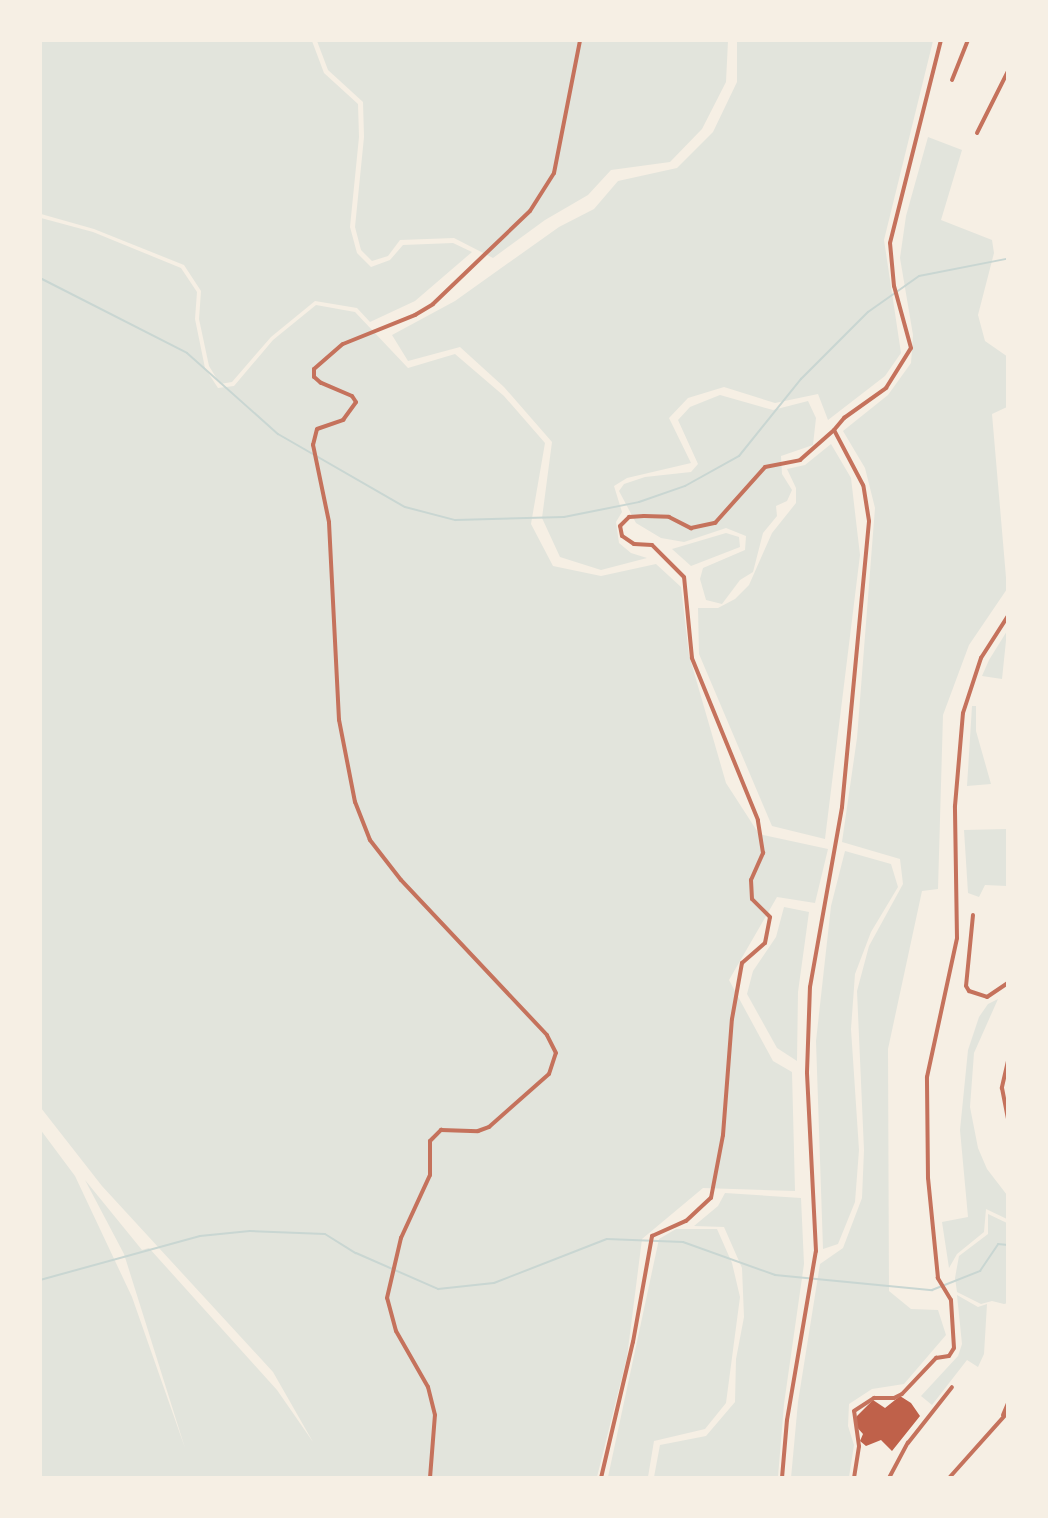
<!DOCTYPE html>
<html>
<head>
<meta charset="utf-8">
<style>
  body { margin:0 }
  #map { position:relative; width:1048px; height:1518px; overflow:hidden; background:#f6efe4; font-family:"Alegreya Sans",sans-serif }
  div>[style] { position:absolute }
  .green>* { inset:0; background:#e2e4dc }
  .stream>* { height:2px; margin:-1px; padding:0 1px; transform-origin:1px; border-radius:1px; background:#c9d6d2 }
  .building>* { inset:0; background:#bf614a }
  .minor>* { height:4px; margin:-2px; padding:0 2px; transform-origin:2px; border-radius:2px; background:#c5725c }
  span { translate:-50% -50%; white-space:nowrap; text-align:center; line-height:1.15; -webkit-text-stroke:6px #f6efe4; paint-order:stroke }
  .frame { position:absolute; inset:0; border:42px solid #f6efe4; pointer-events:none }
</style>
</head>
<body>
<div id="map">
  <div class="green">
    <i style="clip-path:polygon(40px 41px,312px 41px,324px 73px,358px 104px,359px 137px,350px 227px,357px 253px,371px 267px,390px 260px,403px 245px,453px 243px,472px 252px,415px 301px,370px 322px,357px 308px,315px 301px,271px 337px,232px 382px,220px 384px,209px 366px,199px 319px,201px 291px,184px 265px,94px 229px,41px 214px)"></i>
    <i style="clip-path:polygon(317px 41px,728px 41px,726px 82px,702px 129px,670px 162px,611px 170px,588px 195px,545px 220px,493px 258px,454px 238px,400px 240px,388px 256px,372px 261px,361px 250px,355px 227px,364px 137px,363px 102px,328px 70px)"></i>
    <i style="clip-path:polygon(737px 41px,933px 41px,884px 240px,901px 353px,885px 376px,828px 420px,818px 394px,775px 403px,724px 387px,688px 398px,669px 418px,691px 463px,627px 478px,614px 486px,622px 512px,616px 522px,619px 543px,631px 553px,647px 558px,601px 570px,560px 557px,542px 518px,552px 442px,504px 387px,460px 347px,408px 361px,392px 335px,455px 301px,559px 227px,594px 209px,618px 181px,677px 168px,713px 132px,737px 82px)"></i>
    <i style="clip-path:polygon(928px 137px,962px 150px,941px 220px,992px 240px,994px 253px,978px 315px,985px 341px,1008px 357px,1007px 407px,992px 414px,1007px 589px,969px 645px,943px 715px,938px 889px,922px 891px,888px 1049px,889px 1291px,911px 1309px,938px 1310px,946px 1335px,904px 1384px,872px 1389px,849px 1404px,848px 1426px,854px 1445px,849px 1477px,791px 1478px,798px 1402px,820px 1264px,843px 1248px,862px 1198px,864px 1150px,857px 991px,869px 946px,903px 884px,900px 859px,842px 842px,857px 738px,875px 508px,865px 468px,843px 431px,888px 395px,911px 363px,913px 335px,900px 258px,906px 216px)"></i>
    <i style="clip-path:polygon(41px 218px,93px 232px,181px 268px,197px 292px,195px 319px,205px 368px,218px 388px,234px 386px,273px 340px,316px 305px,355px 312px,408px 368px,455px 354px,504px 396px,545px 443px,531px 524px,553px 566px,601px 576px,656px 564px,681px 587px,689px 655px,726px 783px,759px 834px,828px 849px,815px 903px,777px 897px,729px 980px,773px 1061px,792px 1072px,795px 1191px,703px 1188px,642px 1239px,627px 1357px,597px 1477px,41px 1477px,40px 1129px,75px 1176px,132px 1297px,185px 1448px,124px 1254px,85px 1180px,142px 1250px,149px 1248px,277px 1390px,313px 1442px,273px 1372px,102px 1186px,41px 1108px)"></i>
    <i style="clip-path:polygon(720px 395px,773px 410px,808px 401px,816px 418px,813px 445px,781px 456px,782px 474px,792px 490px,787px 501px,776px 506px,777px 516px,763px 533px,753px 572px,740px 580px,722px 604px,706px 600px,700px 579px,703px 568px,745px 550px,746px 536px,726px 528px,684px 542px,661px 538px,636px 523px,619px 491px,624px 484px,645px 477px,691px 472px,698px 464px,678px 420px,690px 407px)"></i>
    <i style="clip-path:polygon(831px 444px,851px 478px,860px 555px,825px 839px,772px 826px,699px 654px,698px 608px,718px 608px,735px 599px,749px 585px,772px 533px,796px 503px,796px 488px,787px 469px,805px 465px)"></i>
    <i style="clip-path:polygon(726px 533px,739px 537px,740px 547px,691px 566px,672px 549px)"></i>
    <i style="clip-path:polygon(1007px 631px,1002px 679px,982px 676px,989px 660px)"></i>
    <i style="clip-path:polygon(972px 706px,976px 706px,976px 731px,991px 784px,967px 786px)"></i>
    <i style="clip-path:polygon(1007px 829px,1007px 886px,985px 885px,979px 897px,968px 893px,964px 830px)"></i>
    <i style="clip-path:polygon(845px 851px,891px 864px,898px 887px,871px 932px,855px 974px,851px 1029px,859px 1150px,855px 1202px,838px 1244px,823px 1249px,816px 1041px,831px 906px)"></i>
    <i style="clip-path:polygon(784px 907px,809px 912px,798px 992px,797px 1061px,777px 1048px,747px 994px,753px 971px,776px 937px)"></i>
    <i style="clip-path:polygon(998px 999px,974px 1053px,970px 1107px,978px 1148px,987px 1169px,1007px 1195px,1007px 1219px,986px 1209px,984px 1232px,957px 1254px,949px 1268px,942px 1222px,968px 1217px,960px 1130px,968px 1050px,979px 1017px,988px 1004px)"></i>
    <i style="clip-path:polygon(725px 1193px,801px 1198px,804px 1264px,784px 1404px,778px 1477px,654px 1477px,660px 1445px,706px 1436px,735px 1402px,736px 1359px,744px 1317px,742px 1268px,724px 1227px,694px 1226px,718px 1206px)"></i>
    <i style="clip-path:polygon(988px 1214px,1007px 1223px,1008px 1303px,1004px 1304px,992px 1301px,981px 1304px,957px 1292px,955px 1278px,959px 1256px,988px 1234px)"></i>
    <i style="clip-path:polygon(676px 1229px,717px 1229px,732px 1263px,740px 1297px,726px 1403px,705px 1429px,654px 1441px,648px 1477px,608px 1477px,659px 1239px)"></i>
    <i style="clip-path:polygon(957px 1295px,978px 1307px,987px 1304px,984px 1354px,978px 1367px,967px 1360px,932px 1405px,921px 1396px,958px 1356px,962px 1344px)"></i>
  </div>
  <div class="stream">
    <i style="left:40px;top:278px;width:165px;rotate:27deg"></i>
    <i style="left:187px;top:353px;width:122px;rotate:41.7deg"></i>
    <i style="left:278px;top:434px;width:146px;rotate:29.9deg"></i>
    <i style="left:405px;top:507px;width:52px;rotate:14.6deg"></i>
    <i style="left:455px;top:520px;width:109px;rotate:-1.6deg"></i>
    <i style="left:564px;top:517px;width:76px;rotate:-11.3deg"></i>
    <i style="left:639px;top:502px;width:49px;rotate:-19.2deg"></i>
    <i style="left:685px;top:486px;width:62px;rotate:-29.1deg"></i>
    <i style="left:739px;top:456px;width:99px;rotate:-51.2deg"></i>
    <i style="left:801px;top:379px;width:95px;rotate:-45deg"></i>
    <i style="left:868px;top:312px;width:62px;rotate:-35.2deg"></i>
    <i style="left:919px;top:276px;width:89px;rotate:-11.1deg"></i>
    <i style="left:40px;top:1280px;width:166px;rotate:-15.4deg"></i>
    <i style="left:200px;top:1236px;width:50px;rotate:-5.7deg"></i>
    <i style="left:250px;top:1231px;width:75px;rotate:2.3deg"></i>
    <i style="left:325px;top:1234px;width:36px;rotate:32deg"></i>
    <i style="left:356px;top:1253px;width:90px;rotate:23.7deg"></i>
    <i style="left:438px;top:1289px;width:56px;rotate:-6.1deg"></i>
    <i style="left:494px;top:1283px;width:121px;rotate:-21.3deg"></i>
    <i style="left:607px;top:1239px;width:76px;rotate:2.3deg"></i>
    <i style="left:683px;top:1242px;width:98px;rotate:19.7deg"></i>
    <i style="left:775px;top:1275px;width:158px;rotate:5.5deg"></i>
    <i style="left:932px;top:1290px;width:52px;rotate:-21.6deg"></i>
    <i style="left:980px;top:1271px;width:32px;rotate:-56deg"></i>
    <i style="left:998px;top:1244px;width:10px;rotate:6deg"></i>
  </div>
  <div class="building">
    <i style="clip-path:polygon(900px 1396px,911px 1403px,920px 1416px,892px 1451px,881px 1440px,866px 1446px,860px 1441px,863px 1434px,855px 1425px,857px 1416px,873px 1400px,885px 1408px)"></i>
  </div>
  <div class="minor">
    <i style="left:952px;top:80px;width:43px;rotate:-68.2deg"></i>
    <i style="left:977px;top:133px;width:69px;rotate:-63.4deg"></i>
    <i style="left:973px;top:915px;width:71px;rotate:95.6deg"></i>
    <i style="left:966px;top:986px;width:6px;rotate:59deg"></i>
    <i style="left:969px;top:991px;width:19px;rotate:18deg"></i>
    <i style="left:987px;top:997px;width:25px;rotate:-34deg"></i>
    <i style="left:1008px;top:1061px;width:28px;rotate:103deg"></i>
    <i style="left:1002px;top:1088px;width:32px;rotate:79deg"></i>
    <i style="left:1003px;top:1415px;width:13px;rotate:-67deg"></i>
    <i style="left:430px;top:1478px;width:63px;rotate:-85.5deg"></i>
    <i style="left:435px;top:1415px;width:29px;rotate:-104deg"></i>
    <i style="left:428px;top:1387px;width:64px;rotate:-119.7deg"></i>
    <i style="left:396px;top:1331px;width:34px;rotate:-105deg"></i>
    <i style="left:387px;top:1298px;width:62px;rotate:-76.9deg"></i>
    <i style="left:401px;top:1238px;width:69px;rotate:-65.3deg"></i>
    <i style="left:430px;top:1175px;width:34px;rotate:-90deg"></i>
    <i style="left:430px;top:1141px;width:16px;rotate:-45deg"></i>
    <i style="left:441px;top:1130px;width:37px;rotate:2deg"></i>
    <i style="left:478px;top:1131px;width:12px;rotate:-20deg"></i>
    <i style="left:489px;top:1127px;width:80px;rotate:-41.5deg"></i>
    <i style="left:549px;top:1074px;width:22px;rotate:-72deg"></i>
    <i style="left:556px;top:1053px;width:20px;rotate:-117deg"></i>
    <i style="left:547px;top:1035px;width:213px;rotate:-133.3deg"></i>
    <i style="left:401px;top:880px;width:51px;rotate:-127.8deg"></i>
    <i style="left:370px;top:840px;width:41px;rotate:-111.5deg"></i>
    <i style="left:355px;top:802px;width:84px;rotate:-101deg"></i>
    <i style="left:339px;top:720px;width:198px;rotate:-92.9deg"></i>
    <i style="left:329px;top:522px;width:79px;rotate:-101.7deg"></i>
    <i style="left:313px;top:445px;width:16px;rotate:-76deg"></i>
    <i style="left:317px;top:429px;width:28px;rotate:-19deg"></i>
    <i style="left:343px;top:420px;width:22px;rotate:-54deg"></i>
    <i style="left:356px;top:402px;width:7px;rotate:-124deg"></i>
    <i style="left:352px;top:396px;width:34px;rotate:-157deg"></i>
    <i style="left:321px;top:383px;width:9px;rotate:-139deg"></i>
    <i style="left:314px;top:377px;width:8px;rotate:-90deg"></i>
    <i style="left:314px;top:369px;width:38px;rotate:-41deg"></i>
    <i style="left:343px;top:344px;width:78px;rotate:-21.9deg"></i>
    <i style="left:415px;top:315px;width:21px;rotate:-31deg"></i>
    <i style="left:433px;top:304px;width:134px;rotate:-43.8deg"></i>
    <i style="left:530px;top:211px;width:45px;rotate:-57.7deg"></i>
    <i style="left:554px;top:173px;width:136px;rotate:-78.9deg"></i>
    <i style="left:601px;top:1478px;width:140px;rotate:-76.8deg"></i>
    <i style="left:633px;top:1342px;width:108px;rotate:-79.8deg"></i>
    <i style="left:652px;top:1236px;width:37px;rotate:-24deg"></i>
    <i style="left:686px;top:1221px;width:34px;rotate:-43deg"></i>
    <i style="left:711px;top:1198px;width:64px;rotate:-79.2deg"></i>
    <i style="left:723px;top:1135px;width:116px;rotate:-85.6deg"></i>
    <i style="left:732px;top:1019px;width:57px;rotate:-79.9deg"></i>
    <i style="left:742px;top:963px;width:30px;rotate:-41deg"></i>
    <i style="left:765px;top:943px;width:26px;rotate:-79deg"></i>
    <i style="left:770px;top:917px;width:25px;rotate:-135deg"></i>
    <i style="left:752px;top:899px;width:19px;rotate:-93deg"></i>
    <i style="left:751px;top:880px;width:30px;rotate:-66deg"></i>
    <i style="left:763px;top:853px;width:33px;rotate:-99deg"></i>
    <i style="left:758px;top:820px;width:175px;rotate:-112.2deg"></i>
    <i style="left:692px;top:658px;width:81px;rotate:-95.6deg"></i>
    <i style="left:684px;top:577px;width:45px;rotate:-135deg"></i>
    <i style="left:652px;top:545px;width:18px;rotate:-177deg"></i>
    <i style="left:634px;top:544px;width:14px;rotate:-146deg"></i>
    <i style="left:622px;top:536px;width:10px;rotate:-101deg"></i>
    <i style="left:620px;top:526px;width:13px;rotate:-45deg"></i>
    <i style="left:629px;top:517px;width:15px;rotate:-4deg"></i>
    <i style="left:644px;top:516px;width:25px;rotate:2deg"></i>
    <i style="left:669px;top:517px;width:25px;rotate:27deg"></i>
    <i style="left:691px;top:528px;width:25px;rotate:-12deg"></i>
    <i style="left:715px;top:523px;width:75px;rotate:-48.2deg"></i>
    <i style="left:765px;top:467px;width:36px;rotate:-11deg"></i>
    <i style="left:800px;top:460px;width:45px;rotate:-41.4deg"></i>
    <i style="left:782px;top:1478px;width:58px;rotate:-85.1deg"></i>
    <i style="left:787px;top:1420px;width:171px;rotate:-80.3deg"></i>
    <i style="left:816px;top:1251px;width:179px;rotate:-92.9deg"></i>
    <i style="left:807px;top:1072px;width:85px;rotate:-88deg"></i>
    <i style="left:810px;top:987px;width:183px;rotate:-79.9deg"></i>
    <i style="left:842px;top:807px;width:287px;rotate:-84.6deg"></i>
    <i style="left:869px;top:521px;width:36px;rotate:-99deg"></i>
    <i style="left:863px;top:485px;width:62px;rotate:-117.8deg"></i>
    <i style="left:834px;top:430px;width:16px;rotate:-50deg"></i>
    <i style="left:844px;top:418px;width:52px;rotate:-35.5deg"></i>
    <i style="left:886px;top:388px;width:47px;rotate:-58deg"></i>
    <i style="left:911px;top:348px;width:64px;rotate:-105.3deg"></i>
    <i style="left:894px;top:286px;width:43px;rotate:-95.3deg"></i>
    <i style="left:890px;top:243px;width:209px;rotate:-75.9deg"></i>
    <i style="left:854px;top:1478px;width:32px;rotate:-81deg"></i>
    <i style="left:859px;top:1446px;width:35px;rotate:-98deg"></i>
    <i style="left:854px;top:1411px;width:24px;rotate:-33deg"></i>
    <i style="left:874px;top:1398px;width:20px"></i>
    <i style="left:894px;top:1398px;width:9px;rotate:-27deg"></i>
    <i style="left:902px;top:1394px;width:50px;rotate:-46.6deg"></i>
    <i style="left:936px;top:1358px;width:13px;rotate:-9deg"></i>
    <i style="left:949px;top:1356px;width:9px;rotate:-58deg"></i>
    <i style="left:954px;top:1348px;width:48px;rotate:-93.6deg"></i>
    <i style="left:951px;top:1300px;width:26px;rotate:-121deg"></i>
    <i style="left:938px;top:1278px;width:100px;rotate:-95.7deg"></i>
    <i style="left:928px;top:1178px;width:101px;rotate:-90.6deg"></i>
    <i style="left:927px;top:1077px;width:142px;rotate:-77.8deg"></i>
    <i style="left:957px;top:938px;width:132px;rotate:-90.9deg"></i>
    <i style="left:955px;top:806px;width:93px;rotate:-85.1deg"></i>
    <i style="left:963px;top:713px;width:58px;rotate:-71.9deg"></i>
    <i style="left:981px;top:658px;width:50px;rotate:-57.3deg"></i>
    <i style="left:889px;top:1478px;width:40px;rotate:-62deg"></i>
    <i style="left:908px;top:1443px;width:71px;rotate:-51.8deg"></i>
    <i style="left:949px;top:1478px;width:89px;rotate:-48.2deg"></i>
  </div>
  <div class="frame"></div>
</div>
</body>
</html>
